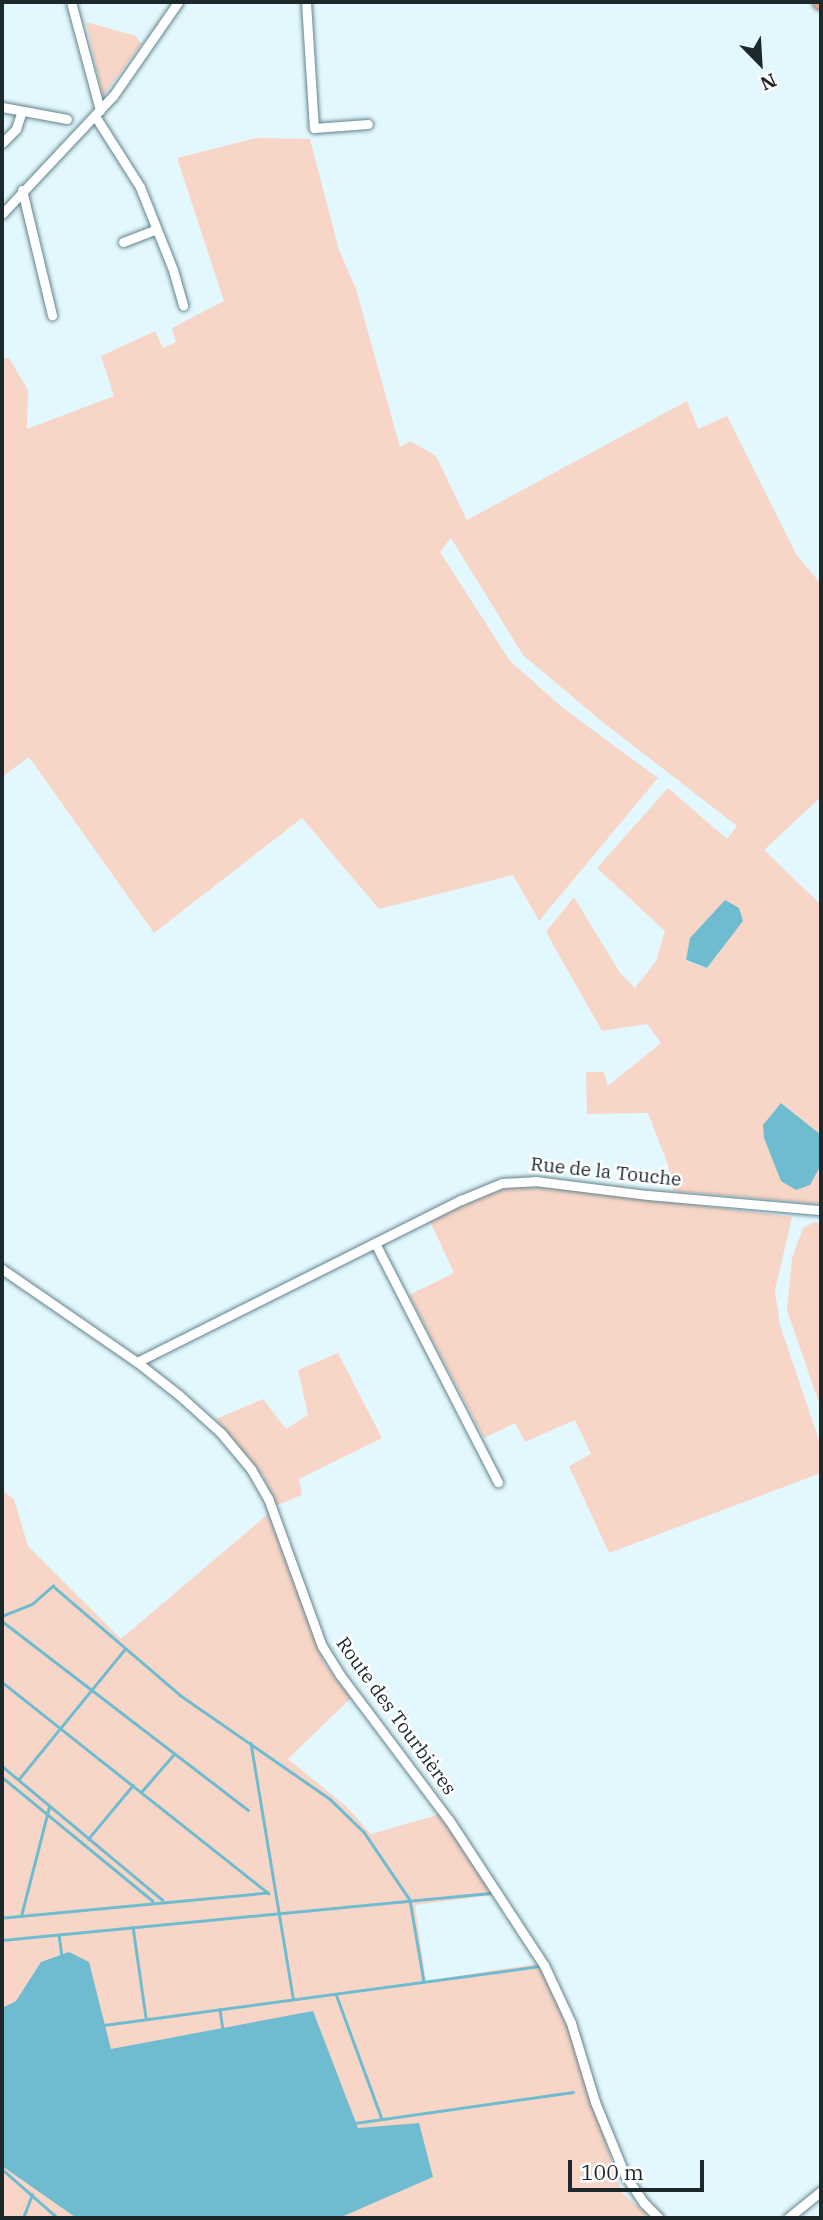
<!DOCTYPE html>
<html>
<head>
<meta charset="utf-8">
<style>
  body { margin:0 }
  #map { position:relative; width:823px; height:2220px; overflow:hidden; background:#e3f8fe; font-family:"IBM Plex Serif",serif }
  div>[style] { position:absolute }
  .green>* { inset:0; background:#f8d6c7 }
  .water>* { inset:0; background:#6fbcd1 }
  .stream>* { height:2.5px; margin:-1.25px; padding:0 1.25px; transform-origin:1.25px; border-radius:1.25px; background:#6fbcd1 }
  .roads { filter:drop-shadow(0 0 2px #63838c) drop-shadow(0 0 2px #63838c) }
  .minor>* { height:9px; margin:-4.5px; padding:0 4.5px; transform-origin:4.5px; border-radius:4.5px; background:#fff }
  .major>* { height:12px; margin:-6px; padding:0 6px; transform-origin:6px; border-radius:6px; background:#eca37c }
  span { translate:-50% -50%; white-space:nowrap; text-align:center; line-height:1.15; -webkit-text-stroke:5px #fff; paint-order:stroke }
  .street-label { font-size:19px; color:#1b282c }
  .frame { position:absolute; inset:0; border:4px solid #1b282c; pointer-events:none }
  .north { position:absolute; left:725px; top:28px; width:70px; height:70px; -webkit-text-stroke:5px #fff; paint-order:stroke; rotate:156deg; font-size:19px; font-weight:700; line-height:28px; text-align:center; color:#1b282c }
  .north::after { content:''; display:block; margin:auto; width:24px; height:32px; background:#1b282c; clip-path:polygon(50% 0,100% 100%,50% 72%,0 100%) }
  .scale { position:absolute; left:568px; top:2160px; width:136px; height:32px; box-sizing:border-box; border:4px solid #1b282c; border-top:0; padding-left:9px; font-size:21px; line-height:24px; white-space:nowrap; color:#1b282c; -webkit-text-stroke:5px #fff; paint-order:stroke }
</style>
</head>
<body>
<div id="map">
  <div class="green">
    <i style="clip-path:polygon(86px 22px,136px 36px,141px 44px,103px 96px)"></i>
    <i style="clip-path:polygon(evenodd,256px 138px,310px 139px,339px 250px,356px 289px,400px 447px,410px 441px,436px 456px,467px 520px,687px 401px,698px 429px,727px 416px,796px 554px,821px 584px,821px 797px,764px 850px,821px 905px,821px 1135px,781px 1103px,818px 1168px,821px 1165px,821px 1204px,673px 1191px,668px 1165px,648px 1113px,587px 1114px,586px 1072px,604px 1072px,608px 1086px,661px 1043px,647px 1024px,602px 1031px,546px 932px,574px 897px,620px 973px,635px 988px,656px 961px,665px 931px,597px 868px,668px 788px,727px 839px,737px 826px,600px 720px,523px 655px,451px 538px,440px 552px,510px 661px,563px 708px,658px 778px,539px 921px,513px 875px,379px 909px,302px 818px,154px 933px,29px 757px,2px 777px,2px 359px,9px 358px,28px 390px,27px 429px,114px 396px,101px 356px,155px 331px,163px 348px,176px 342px,172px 328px,224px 301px,177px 158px,256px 138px,743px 921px,707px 968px,686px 961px,690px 938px,743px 921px)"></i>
    <i style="clip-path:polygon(513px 1187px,557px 1188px,792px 1217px,775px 1291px,780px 1325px,821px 1446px,821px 1473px,609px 1553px,569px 1466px,591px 1454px,575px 1420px,525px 1442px,515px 1423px,484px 1438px,409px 1295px,454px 1273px,430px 1221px,483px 1195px)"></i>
    <i style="clip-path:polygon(815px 1222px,821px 1223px,821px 1409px,787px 1310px,792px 1258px,803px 1228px)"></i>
    <i style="clip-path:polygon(338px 1353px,382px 1438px,299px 1479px,302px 1495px,277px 1505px,263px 1476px,216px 1419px,263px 1399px,286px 1429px,308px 1415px,298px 1370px)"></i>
    <i style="clip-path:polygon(2px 1491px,14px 1499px,28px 1546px,121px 1639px,268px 1514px,325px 1664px,351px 1698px,288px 1759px,346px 1806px,371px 1834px,441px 1814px,494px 1895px,415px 1905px,426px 1981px,541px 1963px,568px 2024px,622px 2193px,652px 2218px,2px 2218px)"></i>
  </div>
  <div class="water">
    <i style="clip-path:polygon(725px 900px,739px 908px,743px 921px,707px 968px,686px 960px,690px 938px)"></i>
    <i style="clip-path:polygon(781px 1103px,821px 1135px,821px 1165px,810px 1185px,796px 1190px,781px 1181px,764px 1138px,763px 1125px)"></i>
    <i style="clip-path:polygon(69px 1952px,89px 1962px,111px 2049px,313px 2011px,358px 2128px,419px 2123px,433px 2177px,339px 2218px,75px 2217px,2px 2166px,2px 2008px,16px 2001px,41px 1962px)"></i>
  </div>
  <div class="stream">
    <i style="left:2px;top:1616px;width:32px;rotate:-22deg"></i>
    <i style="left:32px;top:1604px;width:28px;rotate:-41deg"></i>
    <i style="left:53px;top:1586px;width:167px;rotate:40.6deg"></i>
    <i style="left:180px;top:1695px;width:183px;rotate:34.7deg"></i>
    <i style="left:330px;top:1799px;width:47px;rotate:44.1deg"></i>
    <i style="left:364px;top:1832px;width:82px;rotate:55.9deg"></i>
    <i style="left:410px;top:1900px;width:83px;rotate:80.3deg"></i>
    <i style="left:2px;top:1621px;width:310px;rotate:37.5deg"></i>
    <i style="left:2px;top:1682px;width:340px;rotate:38.4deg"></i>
    <i style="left:268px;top:1893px;width:267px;rotate:174.6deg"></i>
    <i style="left:251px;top:1743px;width:258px;rotate:80.6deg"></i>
    <i style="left:2px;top:1766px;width:209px;rotate:39.8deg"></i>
    <i style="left:2px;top:1777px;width:195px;rotate:39.4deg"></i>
    <i style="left:18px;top:1780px;width:168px;rotate:-50.8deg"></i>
    <i style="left:142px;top:1791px;width:49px;rotate:-49.1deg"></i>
    <i style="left:88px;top:1839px;width:70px;rotate:-50.2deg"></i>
    <i style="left:21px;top:1916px;width:113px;rotate:-75.6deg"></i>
    <i style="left:133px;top:1927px;width:91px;rotate:81.8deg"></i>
    <i style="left:59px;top:1935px;width:21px;rotate:82deg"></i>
    <i style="left:2px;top:1940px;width:490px;rotate:-5.5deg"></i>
    <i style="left:336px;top:1994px;width:133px;rotate:69.8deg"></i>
    <i style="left:220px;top:2009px;width:21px;rotate:82deg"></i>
    <i style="left:104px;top:2025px;width:441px;rotate:-7.7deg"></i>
    <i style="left:355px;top:2123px;width:220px;rotate:-8.1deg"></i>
    <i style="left:2px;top:2169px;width:74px;rotate:41.2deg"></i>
    <i style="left:23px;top:2218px;width:25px;rotate:-69deg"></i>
  </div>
  <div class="roads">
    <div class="minor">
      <i style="left:71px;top:2px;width:112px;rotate:75deg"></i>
      <i style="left:306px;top:2px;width:126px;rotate:86.4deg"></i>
      <i style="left:314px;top:128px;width:54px;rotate:-4.2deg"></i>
      <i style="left:2px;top:107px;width:66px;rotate:10.5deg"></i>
      <i style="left:95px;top:116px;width:84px;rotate:57.6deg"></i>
      <i style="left:140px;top:187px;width:89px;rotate:68.3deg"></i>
      <i style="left:173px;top:270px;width:37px;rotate:74deg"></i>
      <i style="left:2px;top:143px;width:20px;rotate:-45deg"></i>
      <i style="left:16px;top:129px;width:19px;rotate:-72deg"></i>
      <i style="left:22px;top:190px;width:129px;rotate:76.5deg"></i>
      <i style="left:2px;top:214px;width:162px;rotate:-46.8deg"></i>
      <i style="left:113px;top:96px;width:114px;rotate:-55.3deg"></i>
      <i style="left:123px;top:242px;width:36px;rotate:-21deg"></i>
      <i style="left:375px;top:1243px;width:269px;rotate:62.8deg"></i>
      <i style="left:2px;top:1269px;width:164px;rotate:34.6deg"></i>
      <i style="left:137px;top:1362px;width:53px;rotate:38.2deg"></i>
      <i style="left:179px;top:1395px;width:57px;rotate:42.1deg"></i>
      <i style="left:221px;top:1433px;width:47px;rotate:50.2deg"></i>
      <i style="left:251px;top:1469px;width:34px;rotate:60deg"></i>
      <i style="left:268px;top:1498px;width:158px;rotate:70deg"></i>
      <i style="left:322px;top:1646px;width:34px;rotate:58deg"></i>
      <i style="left:340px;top:1675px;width:181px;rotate:53.1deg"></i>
      <i style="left:449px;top:1820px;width:173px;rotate:56.8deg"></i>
      <i style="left:544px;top:1965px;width:64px;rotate:65deg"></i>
      <i style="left:571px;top:2023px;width:83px;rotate:73.1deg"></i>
      <i style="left:595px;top:2102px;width:79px;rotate:67.7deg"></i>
      <i style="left:625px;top:2175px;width:34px;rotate:56deg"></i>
      <i style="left:644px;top:2203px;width:21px;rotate:45deg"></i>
      <i style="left:137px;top:1362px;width:362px;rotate:-26.6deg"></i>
      <i style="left:461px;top:1200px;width:44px;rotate:-22.5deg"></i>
      <i style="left:502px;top:1183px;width:33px;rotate:-3deg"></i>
      <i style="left:535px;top:1181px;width:114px;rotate:7.1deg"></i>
      <i style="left:648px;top:1195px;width:174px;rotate:5deg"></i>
      <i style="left:788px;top:2218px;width:43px;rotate:-39.3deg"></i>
    </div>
    <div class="major">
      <i style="left:819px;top:2px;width:3px;rotate:45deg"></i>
    </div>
  </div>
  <div class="street-label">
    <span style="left:606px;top:1172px;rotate:6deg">Rue de la Touche</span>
    <span style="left:396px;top:1716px;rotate:54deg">Route des Tourbières</span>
  </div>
  <div class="frame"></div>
  <div class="north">N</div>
  <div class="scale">100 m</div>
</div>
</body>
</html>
